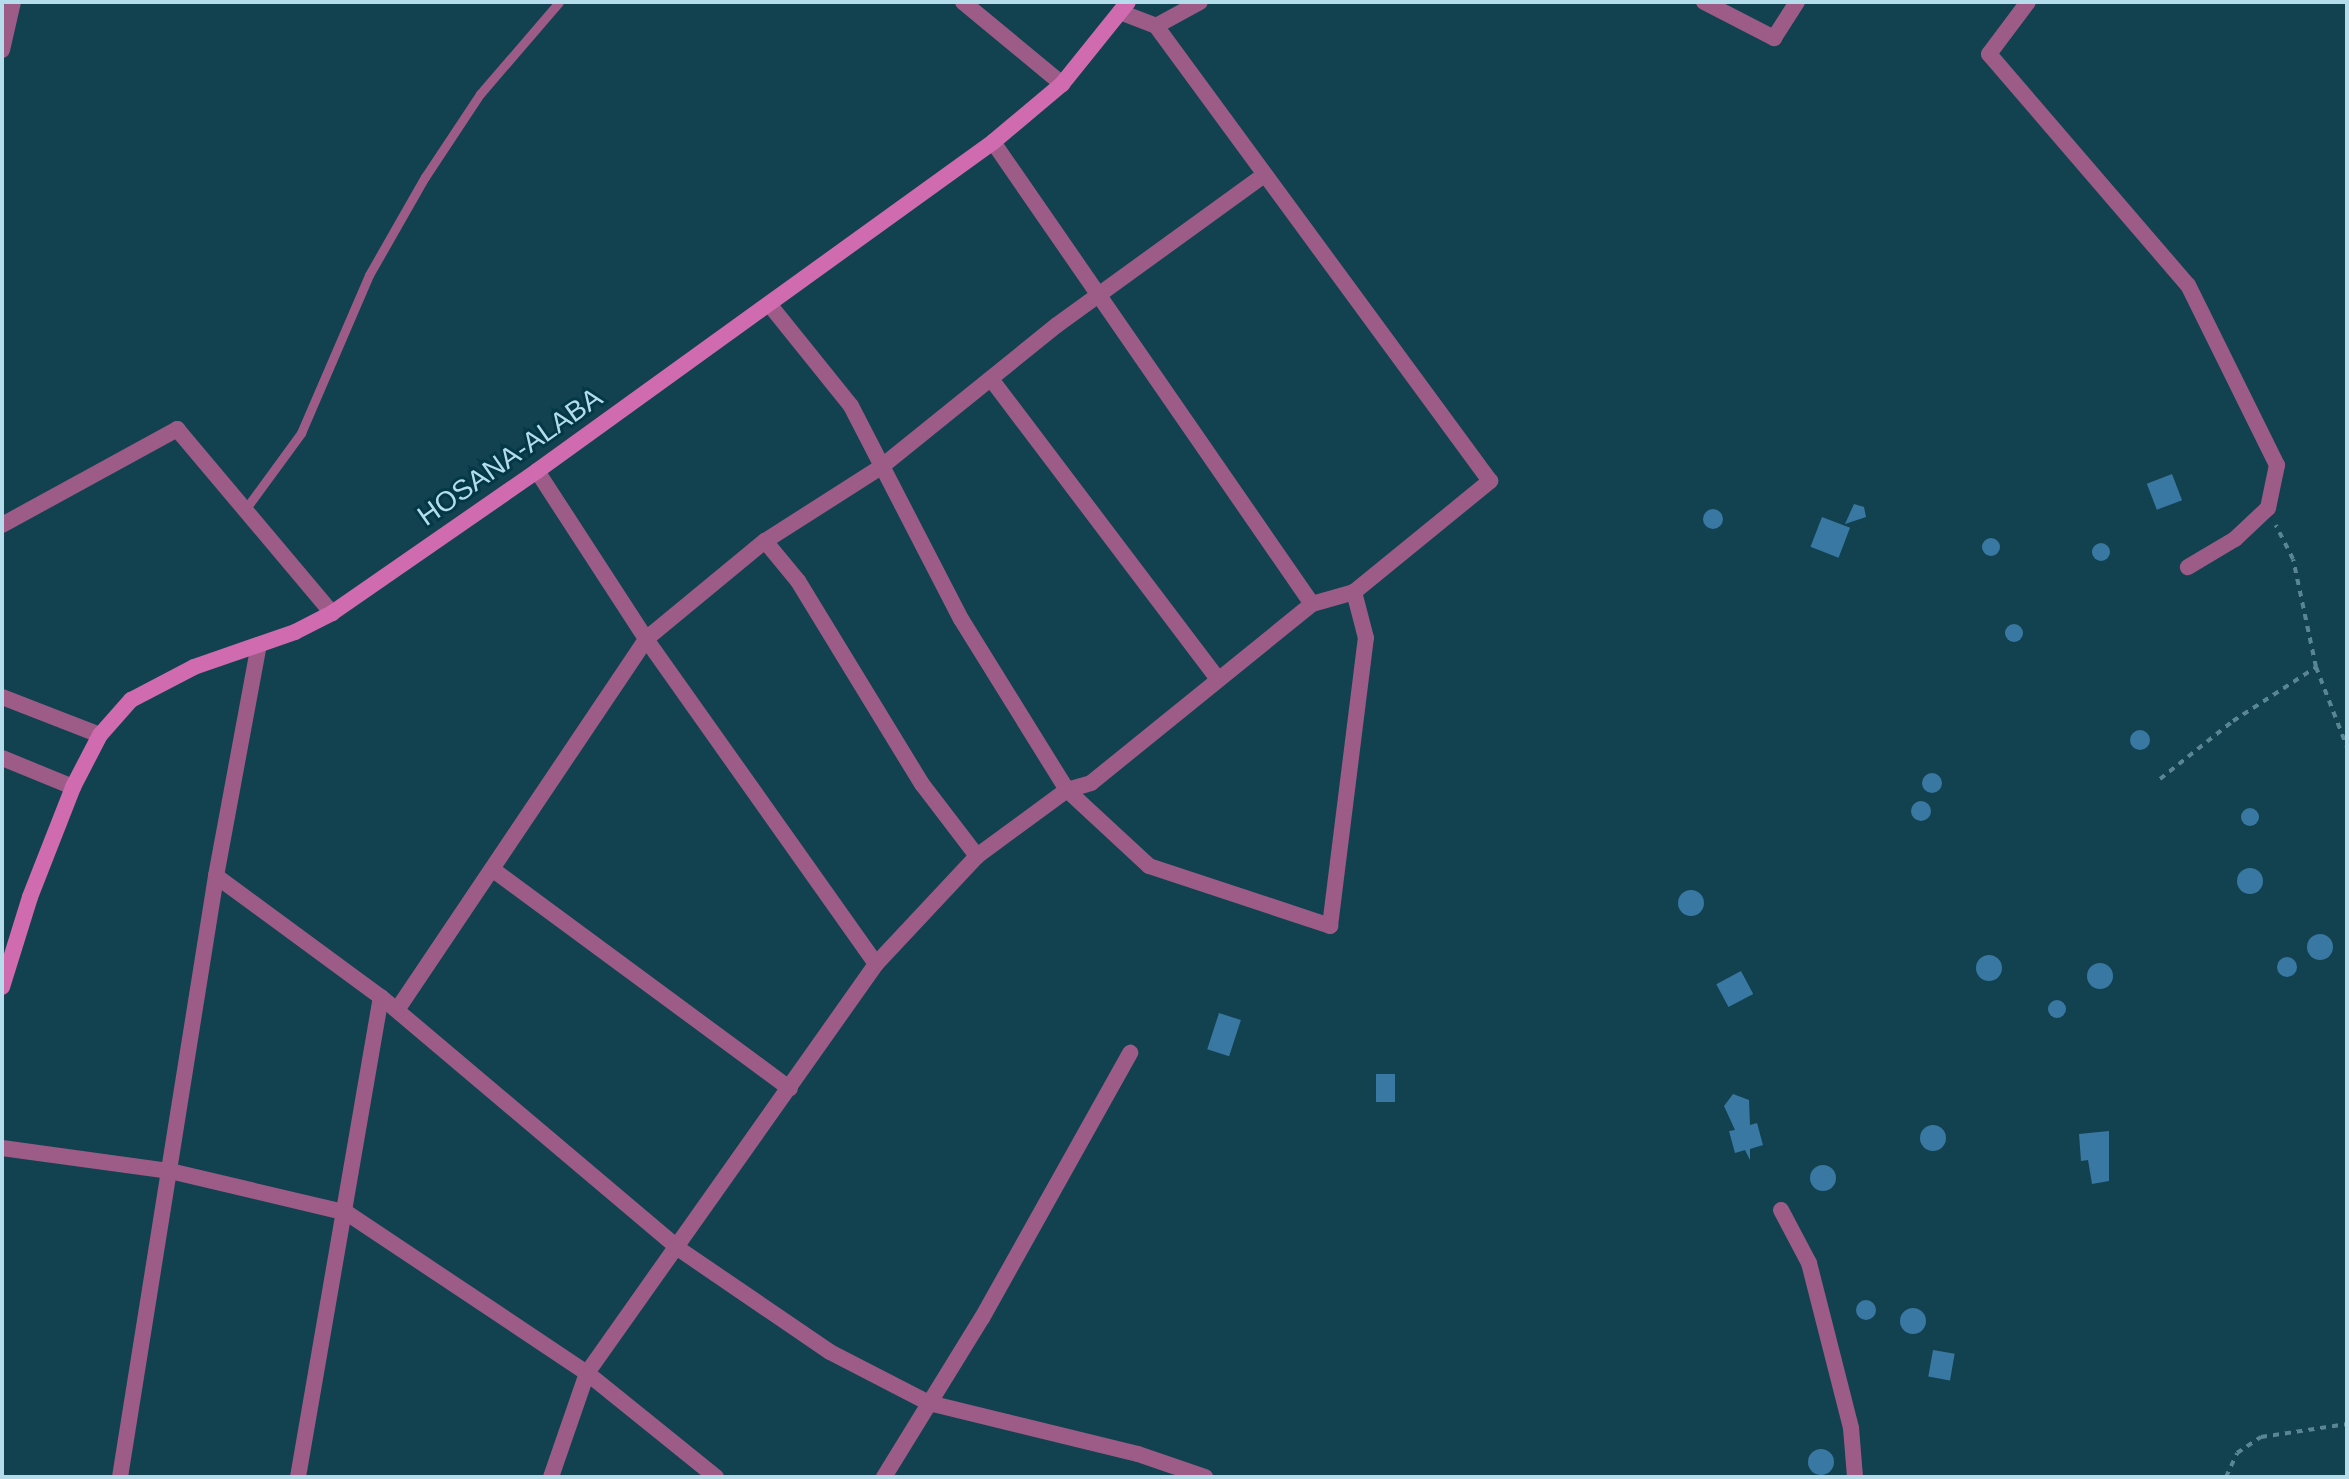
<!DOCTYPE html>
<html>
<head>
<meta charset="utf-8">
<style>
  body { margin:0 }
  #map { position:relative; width:2349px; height:1479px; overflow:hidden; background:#124250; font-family:Arial,sans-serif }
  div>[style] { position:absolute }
  .building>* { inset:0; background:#3978a2; transform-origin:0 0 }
  .round { border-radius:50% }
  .path>* { height:4px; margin-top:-2px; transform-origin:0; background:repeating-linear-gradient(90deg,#5a8694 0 6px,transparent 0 12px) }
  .lane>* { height:9px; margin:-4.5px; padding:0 4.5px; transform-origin:4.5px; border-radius:4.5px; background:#9d5c87 }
  .street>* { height:16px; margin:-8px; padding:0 8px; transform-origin:8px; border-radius:8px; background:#9d5c87 }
  .secondary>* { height:16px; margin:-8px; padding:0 8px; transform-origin:8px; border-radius:8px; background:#d16bb0 }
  span { translate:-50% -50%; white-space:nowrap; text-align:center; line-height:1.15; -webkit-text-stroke:6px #033846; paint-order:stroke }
  .street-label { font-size:28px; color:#b4dcea }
  .frame { position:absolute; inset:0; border:4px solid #b4dcea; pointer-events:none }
</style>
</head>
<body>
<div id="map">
  <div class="building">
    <i style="left:2172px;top:474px;width:28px;height:27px;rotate:69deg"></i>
    <i style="clip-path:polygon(1854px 504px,1864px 507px,1866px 517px,1845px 524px)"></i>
    <i class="round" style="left:1703px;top:509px;width:20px;height:20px"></i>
    <i style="left:1822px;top:517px;width:30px;height:32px;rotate:21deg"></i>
    <i class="round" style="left:1982px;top:538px;width:18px;height:18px"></i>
    <i class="round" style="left:2092px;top:543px;width:18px;height:18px"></i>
    <i class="round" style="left:2005px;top:624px;width:18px;height:18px"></i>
    <i class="round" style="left:2130px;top:730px;width:20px;height:20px"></i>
    <i class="round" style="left:1922px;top:773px;width:20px;height:20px"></i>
    <i class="round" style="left:1911px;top:801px;width:20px;height:20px"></i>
    <i class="round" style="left:2241px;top:808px;width:18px;height:18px"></i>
    <i class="round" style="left:2237px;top:868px;width:26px;height:26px"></i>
    <i class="round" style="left:1678px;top:890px;width:26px;height:26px"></i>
    <i class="round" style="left:2307px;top:934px;width:26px;height:26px"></i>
    <i class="round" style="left:1976px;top:955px;width:26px;height:26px"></i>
    <i class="round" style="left:2277px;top:957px;width:20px;height:20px"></i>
    <i class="round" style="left:2087px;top:963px;width:26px;height:26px"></i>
    <i style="left:1741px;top:971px;width:26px;height:28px;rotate:62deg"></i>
    <i class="round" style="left:2048px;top:1000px;width:18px;height:18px"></i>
    <i style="left:1219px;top:1013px;width:23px;height:38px;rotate:18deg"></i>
    <i style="left:1376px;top:1074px;width:19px;height:28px"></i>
    <i style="clip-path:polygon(1733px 1094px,1749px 1100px,1750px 1125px,1757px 1123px,1763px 1145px,1750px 1149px,1750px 1160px,1745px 1150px,1735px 1153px,1729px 1131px,1735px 1130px,1724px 1106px)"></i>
    <i class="round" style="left:1920px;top:1125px;width:26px;height:26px"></i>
    <i style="clip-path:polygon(2109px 1131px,2109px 1181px,2092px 1184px,2088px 1160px,2081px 1161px,2079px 1134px)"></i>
    <i class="round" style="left:1810px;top:1165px;width:26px;height:26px"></i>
    <i class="round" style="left:1856px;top:1300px;width:20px;height:20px"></i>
    <i class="round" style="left:1900px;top:1308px;width:26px;height:26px"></i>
    <i style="left:1933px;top:1350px;width:22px;height:27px;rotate:10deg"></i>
    <i class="round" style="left:1808px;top:1449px;width:26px;height:26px"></i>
  </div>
  <div class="path">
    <i style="left:2316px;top:667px;width:86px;rotate:68.8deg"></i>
    <i style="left:2160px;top:779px;width:93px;rotate:-38.5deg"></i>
    <i style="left:2233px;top:721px;width:99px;rotate:-33deg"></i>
    <i style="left:2316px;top:667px;width:110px;rotate:-102deg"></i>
    <i style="left:2293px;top:559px;width:38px;rotate:-117deg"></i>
    <i style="left:2226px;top:1477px;width:26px;rotate:-65deg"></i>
    <i style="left:2237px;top:1453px;width:29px;rotate:-34deg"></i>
    <i style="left:2261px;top:1437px;width:87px;rotate:-8.6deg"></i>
  </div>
  <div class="lane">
    <i style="left:244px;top:511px;width:97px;rotate:-53.8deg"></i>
    <i style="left:301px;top:433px;width:172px;rotate:-66.7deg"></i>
    <i style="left:369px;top:275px;width:113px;rotate:-60.3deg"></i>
    <i style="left:425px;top:177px;width:100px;rotate:-56.5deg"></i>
    <i style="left:480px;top:94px;width:121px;rotate:-49.3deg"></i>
  </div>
  <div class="street">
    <i style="left:963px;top:2px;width:129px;rotate:39.6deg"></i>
    <i style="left:1704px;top:2px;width:79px;rotate:27.2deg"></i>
    <i style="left:1774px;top:38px;width:43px;rotate:-57.4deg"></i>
    <i style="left:2028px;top:2px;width:65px;rotate:126.9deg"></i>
    <i style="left:1989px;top:54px;width:305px;rotate:49.3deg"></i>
    <i style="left:2188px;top:285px;width:201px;rotate:63.7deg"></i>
    <i style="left:2277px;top:465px;width:44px;rotate:101.8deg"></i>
    <i style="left:2268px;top:508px;width:45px;rotate:136.8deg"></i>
    <i style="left:2235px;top:539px;width:55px;rotate:149.2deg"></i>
    <i style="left:1120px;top:12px;width:39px;rotate:21deg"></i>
    <i style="left:1156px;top:26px;width:50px;rotate:-28.6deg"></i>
    <i style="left:2px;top:50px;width:49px;rotate:-77.1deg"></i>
    <i style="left:993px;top:142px;width:561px;rotate:55.38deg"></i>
    <i style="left:769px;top:304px;width:131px;rotate:51.2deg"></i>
    <i style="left:851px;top:406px;width:240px;rotate:62.7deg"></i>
    <i style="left:961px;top:619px;width:201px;rotate:58.2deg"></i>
    <i style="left:1067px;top:790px;width:112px;rotate:42.8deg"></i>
    <i style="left:1149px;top:866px;width:191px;rotate:18.3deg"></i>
    <i style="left:1330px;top:926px;width:290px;rotate:-82.9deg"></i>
    <i style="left:1366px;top:638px;width:48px;rotate:-104.6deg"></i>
    <i style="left:991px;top:379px;width:376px;rotate:52.9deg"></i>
    <i style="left:537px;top:471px;width:200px;rotate:57deg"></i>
    <i style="left:646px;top:639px;width:398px;rotate:54.7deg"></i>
    <i style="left:2px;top:525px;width:200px;rotate:-28.7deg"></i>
    <i style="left:177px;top:429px;width:241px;rotate:49.9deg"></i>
    <i style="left:765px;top:541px;width:52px;rotate:50.5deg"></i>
    <i style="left:798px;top:581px;width:238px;rotate:58.6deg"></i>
    <i style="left:922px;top:784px;width:91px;rotate:52.6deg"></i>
    <i style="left:2px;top:697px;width:105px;rotate:21.2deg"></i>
    <i style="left:2px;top:758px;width:77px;rotate:22.2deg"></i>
    <i style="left:492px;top:869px;width:370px;rotate:36.4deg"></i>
    <i style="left:216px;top:876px;width:205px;rotate:36.3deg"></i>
    <i style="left:381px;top:997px;width:390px;rotate:40.2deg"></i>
    <i style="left:679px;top:1249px;width:183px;rotate:34.3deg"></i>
    <i style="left:830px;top:1352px;width:111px;rotate:27.3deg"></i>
    <i style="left:929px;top:1403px;width:215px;rotate:13.7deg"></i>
    <i style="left:1138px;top:1454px;width:71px;rotate:18.9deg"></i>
    <i style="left:397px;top:1010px;width:447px;rotate:-56.1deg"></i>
    <i style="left:646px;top:639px;width:154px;rotate:-39.5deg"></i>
    <i style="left:765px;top:541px;width:138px;rotate:-32.5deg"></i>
    <i style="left:881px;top:467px;width:226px;rotate:-38.9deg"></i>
    <i style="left:1057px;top:325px;width:254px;rotate:-35.9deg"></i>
    <i style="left:2px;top:1148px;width:170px;rotate:7.8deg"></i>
    <i style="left:170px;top:1171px;width:182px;rotate:13.3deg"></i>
    <i style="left:347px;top:1213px;width:288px;rotate:33.7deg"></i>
    <i style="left:587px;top:1373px;width:166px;rotate:38.9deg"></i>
    <i style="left:1781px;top:1210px;width:60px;rotate:62.2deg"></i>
    <i style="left:1809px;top:1263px;width:170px;rotate:75.7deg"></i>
    <i style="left:1851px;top:1428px;width:49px;rotate:85.3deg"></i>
    <i style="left:120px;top:1477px;width:609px;rotate:-80.92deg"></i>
    <i style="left:216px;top:876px;width:235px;rotate:-79.5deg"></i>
    <i style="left:298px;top:1477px;width:487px;rotate:-80.2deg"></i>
    <i style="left:551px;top:1477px;width:110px;rotate:-70.9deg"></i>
    <i style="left:587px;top:1373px;width:501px;rotate:-54.75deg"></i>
    <i style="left:876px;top:964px;width:148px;rotate:-46.9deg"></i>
    <i style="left:977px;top:856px;width:112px;rotate:-36.3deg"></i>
    <i style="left:1067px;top:790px;width:25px;rotate:-16deg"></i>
    <i style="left:1091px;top:783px;width:284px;rotate:-39deg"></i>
    <i style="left:1312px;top:604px;width:44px;rotate:-15.9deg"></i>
    <i style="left:1354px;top:592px;width:176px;rotate:-39.2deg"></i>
    <i style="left:1490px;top:481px;width:564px;rotate:-126.28deg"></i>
    <i style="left:884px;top:1477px;width:187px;rotate:-58.4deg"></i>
    <i style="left:982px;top:1318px;width:304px;rotate:-60.8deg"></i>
  </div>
  <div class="secondary">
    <i style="left:2px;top:987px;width:94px;rotate:-72.7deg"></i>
    <i style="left:30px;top:897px;width:118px;rotate:-68.6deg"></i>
    <i style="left:73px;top:787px;width:59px;rotate:-62.6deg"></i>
    <i style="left:100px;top:735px;width:47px;rotate:-48.5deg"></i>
    <i style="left:131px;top:700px;width:71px;rotate:-27.6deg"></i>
    <i style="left:194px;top:667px;width:107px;rotate:-19.1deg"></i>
    <i style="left:295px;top:632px;width:42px;rotate:-27.2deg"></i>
    <i style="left:332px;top:613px;width:249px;rotate:-34.7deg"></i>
    <i style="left:537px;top:471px;width:562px;rotate:-35.81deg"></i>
    <i style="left:993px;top:142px;width:90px;rotate:-40deg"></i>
    <i style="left:1062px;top:84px;width:105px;rotate:-51.2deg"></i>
  </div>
  <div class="street-label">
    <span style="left:510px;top:457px;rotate:-35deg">HOSANA-ALABA</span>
  </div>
  <div class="frame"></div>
</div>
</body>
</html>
